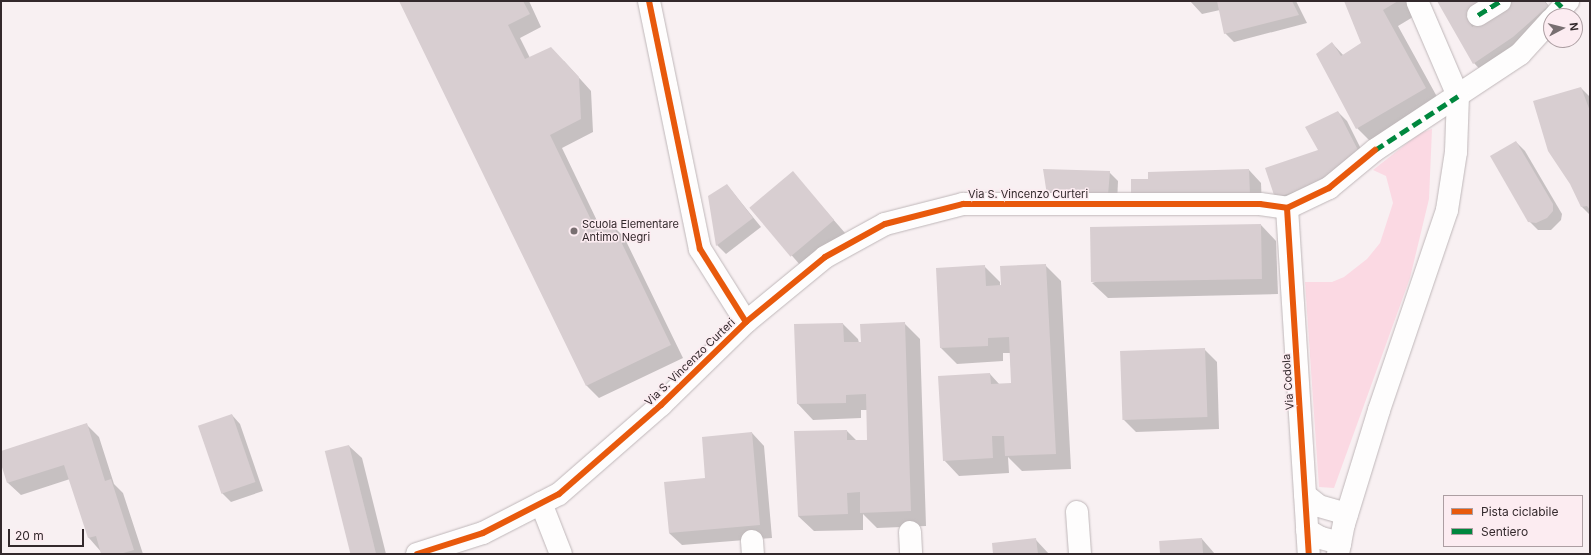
<!DOCTYPE html>
<html>
<head>
<meta charset="utf-8">
<style>
  body { margin:0 }
  #map { position:relative; width:1591px; height:555px; overflow:hidden; background:#f8f0f2; font-family:Inter,sans-serif }
  div>[style] { position:absolute }
  .green>* { inset:0; background:#fbd9e3 }
  .shadow>* { inset:0; background:#0003; transform-origin:0 0 }
  .building>* { inset:0; background:#d8ced1; transform-origin:0 0 }
  .roads { filter:drop-shadow(0 0 1px #bfb7b9) drop-shadow(0 0 1px #bfb7b9) }
  .minor>* { height:22px; margin:-11px; padding:0 11px; transform-origin:11px; border-radius:11px; background:#fefdfd }
  .major>* { height:22px; margin:-11px; padding:0 11px; transform-origin:11px; border-radius:11px; background:#fefdfd }
  .quiet>* { height:5px; margin-top:-2.5px; transform-origin:0; background:repeating-linear-gradient(90deg,#00873e 0 10px,transparent 0 15px) }
  .cycleway>* { height:6px; margin:-3px; padding:0 3px; transform-origin:3px; border-radius:3px; background:#e8590c }
  .dots>* { width:11px; height:11px; translate:-50% -50%; box-sizing:border-box; border:2px solid #fcecf1; border-radius:50% }
  span { translate:-50% -50%; white-space:nowrap; text-align:center; line-height:1.15; -webkit-text-stroke:3px #fcecf1; paint-order:stroke }
  .street-label { font-size:11px; color:#33292c }
  .poi-label { font-size:11px; color:#33292c }
  .left { translate:0 -50%; text-align:left }
  .frame { position:absolute; inset:0; border:2px solid #33292c; pointer-events:none }
  .legend { position:absolute; left:1443px; top:495px; width:140px; height:52px; box-sizing:border-box; background:#fcecf1; border:1px solid #ac9ea2; margin:0; padding:5px 7px; list-style:none; font-size:12px; color:#33292c }
  .legend li { display:flex; align-items:center; gap:8px; height:20px }
  .legend b { width:20px; border:1px solid #ac9ea2 }
  .north { position:absolute; left:1543px; top:8px; width:40px; height:40px; box-sizing:border-box; background:#fcecf1; border:1px solid #ac9ea2; border-radius:50%; rotate:83deg; font-size:11px; font-weight:700; line-height:16px; text-align:center; color:#33292c }
  .north::after { content:''; display:block; margin:auto; width:14px; height:18px; background:#786f71; clip-path:polygon(50% 0,100% 100%,50% 72%,0 100%) }
  .scale { position:absolute; left:8px; top:529px; width:76px; height:18px; box-sizing:border-box; border:2px solid #33292c; border-top:0; padding-left:5px; font-size:12px; line-height:14px; white-space:nowrap; color:#33292c; -webkit-text-stroke:3px #fcecf1; paint-order:stroke }
</style>
</head>
<body>
<div id="map">
  <div class="green">
    <i style="clip-path:polygon(1432px 129px,1429px 199px,1410px 278px,1334px 488px,1319px 487px,1305px 282px,1332px 282px,1344px 277px,1367px 259px,1380px 243px,1393px 203px,1386px 176px,1373px 170px,1420px 133px)"></i>
  </div>
  <div class="shadow">
    <i style="clip-path:polygon(400px 1px,529px 1px,541px 27px,520px 38px,530px 58px,564px 61px,591px 91px,593px 132px,562px 148px,601px 229px,611px 224px,624px 237px,683px 358px,599px 398px,587px 386px)"></i>
    <i style="clip-path:polygon(1296px 1px,1307px 23px,1234px 42px,1225px 33px,1220px 10px,1202px 14px,1190px 1px)"></i>
    <i style="clip-path:polygon(1345px 1px,1410px 1px,1418px 14px,1398px 26px,1441px 104px,1373px 144px,1357px 128px,1332px 43px,1344px 56px,1362px 44px)"></i>
    <i style="clip-path:polygon(1438px 1px,1545px 1px,1556px 15px,1486px 76px,1474px 63px)"></i>
    <i style="clip-path:polygon(1581px 88px,1590px 97px,1590px 215px,1582px 207px)"></i>
    <i style="clip-path:polygon(1338px 112px,1347px 121px,1368px 163px,1285px 207px,1276px 198px,1319px 151px)"></i>
    <i style="clip-path:polygon(1516px 142px,1525px 151px,1562px 214px,1561px 220px,1551px 230px,1538px 230px,1529px 221px)"></i>
    <i style="clip-path:polygon(1249px 170px,1261px 183px,1262px 207px,1149px 180px)"></i>
    <i style="clip-path:polygon(1109px 172px,1118px 181px,1117px 204px,1057px 203px)"></i>
    <i style="left:793px;top:173px;width:80px;height:55px;rotate:49deg"></i>
    <i style="clip-path:polygon(727px 185px,761px 227px,726px 254px,717px 245px)"></i>
    <i style="clip-path:polygon(1261px 225px,1276px 241px,1278px 294px,1108px 298px,1092px 283px)"></i>
    <i style="clip-path:polygon(1045px 265px,1061px 281px,1071px 469px,1022px 471px,1008px 457px,1009px 473px,959px 476px,944px 460px,990px 374px,1000px 385px,1012px 384px,1010px 353px,1003px 353px,1003px 361px,957px 364px,941px 348px,937px 269px,984px 266px,1000px 282px,1000px 286px)"></i>
    <i style="clip-path:polygon(904px 323px,920px 339px,926px 526px,877px 528px,863px 514px,863px 530px,814px 531px,798px 516px,847px 431px,857px 441px,868px 441px,867px 410px,861px 410px,861px 418px,813px 420px,798px 404px,843px 324px,858px 339px,859px 343px)"></i>
    <i style="clip-path:polygon(1204px 349px,1217px 362px,1219px 429px,1136px 432px,1123px 419px)"></i>
    <i style="clip-path:polygon(232px 415px,240px 424px,263px 491px,231px 502px,222px 493px,200px 426px)"></i>
    <i style="clip-path:polygon(86px 424px,99px 437px,114px 484px,123px 493px,143px 554px,103px 554px,89px 538px,70px 479px,21px 495px,8px 483px,1px 452px)"></i>
    <i style="clip-path:polygon(752px 433px,764px 446px,772px 538px,682px 545px,669px 533px,706px 479px)"></i>
    <i style="clip-path:polygon(349px 446px,362px 458px,386px 554px,351px 554px)"></i>
    <i style="clip-path:polygon(1202px 539px,1215px 554px,1161px 554px)"></i>
    <i style="clip-path:polygon(1036px 540px,1049px 554px,994px 554px)"></i>
  </div>
  <div class="building">
    <i style="clip-path:polygon(399px 1px,523px 1px,530px 14px,508px 25px,525px 59px,551px 47px,579px 77px,581px 119px,550px 135px,596px 230px,612px 223px,671px 345px,586px 386px)"></i>
    <i style="clip-path:polygon(1217px 1px,1292px 1px,1299px 15px,1224px 34px)"></i>
    <i style="clip-path:polygon(1344px 1px,1398px 1px,1383px 10px,1426px 88px,1356px 129px,1316px 54px,1332px 42px,1341px 56px,1361px 43px)"></i>
    <i style="clip-path:polygon(1437px 1px,1492px 1px,1468px 18px,1472px 27px,1510px 1px,1544px 1px,1548px 6px,1513px 37px,1473px 64px)"></i>
    <i style="clip-path:polygon(1581px 87px,1590px 111px,1590px 210px,1587px 206px,1581px 207px,1570px 184px,1548px 151px,1533px 101px)"></i>
    <i style="clip-path:polygon(1338px 111px,1360px 154px,1328px 181px,1275px 198px,1265px 168px,1318px 150px,1305px 127px)"></i>
    <i style="clip-path:polygon(1516px 141px,1553px 204px,1553px 211px,1547px 218px,1536px 223px,1528px 222px,1490px 156px)"></i>
    <i style="clip-path:polygon(1043px 169px,1110px 171px,1108px 195px,1047px 195px)"></i>
    <i style="clip-path:polygon(1249px 169px,1250px 195px,1131px 198px,1131px 179px,1148px 179px,1148px 172px)"></i>
    <i style="left:793px;top:171px;width:64px;height:57px;rotate:50deg"></i>
    <i style="clip-path:polygon(727px 184px,753px 218px,716px 246px,708px 196px)"></i>
    <i style="left:1261px;top:224px;width:55px;height:171px;rotate:89deg"></i>
    <i style="clip-path:polygon(1046px 264px,1056px 454px,1005px 456px,1004px 436px,992px 436px,993px 458px,943px 461px,938px 376px,990px 373px,991px 384px,1011px 383px,1009px 337px,988px 338px,988px 346px,940px 348px,936px 268px,985px 265px,986px 286px,1001px 285px,1000px 266px)"></i>
    <i style="clip-path:polygon(905px 322px,911px 511px,860px 513px,860px 492px,847px 493px,848px 514px,798px 516px,794px 431px,847px 430px,847px 440px,867px 440px,866px 394px,846px 395px,846px 403px,797px 404px,794px 324px,843px 323px,844px 342px,861px 342px,860px 324px)"></i>
    <i style="left:1205px;top:348px;width:69px;height:85px;rotate:88deg"></i>
    <i style="left:232px;top:414px;width:72px;height:36px;rotate:71deg"></i>
    <i style="clip-path:polygon(87px 423px,105px 481px,111px 479px,134px 550px,120px 554px,101px 554px,96px 536px,88px 538px,64px 465px,7px 483px,1px 464px,1px 451px)"></i>
    <i style="clip-path:polygon(752px 432px,760px 525px,669px 533px,664px 482px,705px 478px,702px 437px)"></i>
    <i style="left:349px;top:445px;width:113px;height:25px;rotate:76deg"></i>
    <i style="clip-path:polygon(1036px 538px,1038px 554px,993px 554px,992px 543px)"></i>
    <i style="left:1202px;top:538px;width:16px;height:43px;rotate:86deg"></i>
  </div>
  <div class="roads">
    <div class="minor">
      <i style="left:649px;top:1px;width:253px;rotate:78.4deg"></i>
      <i style="left:700px;top:249px;width:86px;rotate:57.8deg"></i>
      <i style="left:1478px;top:15px;width:26px;rotate:-32deg"></i>
      <i style="left:1555px;top:16px;width:20px;rotate:-49deg"></i>
      <i style="left:1287px;top:208px;width:347px;rotate:86.4deg"></i>
      <i style="left:1305px;top:495px;width:18px;rotate:38deg"></i>
      <i style="left:1319px;top:506px;width:29px;rotate:16deg"></i>
      <i style="left:541px;top:503px;width:55px;rotate:68.6deg"></i>
      <i style="left:1077px;top:512px;width:42px;rotate:85.9deg"></i>
      <i style="left:1307px;top:530px;width:16px;rotate:30deg"></i>
      <i style="left:1321px;top:538px;width:20px;rotate:15deg"></i>
      <i style="left:910px;top:532px;width:22px;rotate:87deg"></i>
      <i style="left:752px;top:541px;width:13px;rotate:86deg"></i>
      <i style="left:417px;top:554px;width:69px;rotate:-17.7deg"></i>
      <i style="left:483px;top:533px;width:85px;rotate:-27.2deg"></i>
      <i style="left:559px;top:494px;width:135px;rotate:-41.1deg"></i>
      <i style="left:661px;top:405px;width:119px;rotate:-44.3deg"></i>
      <i style="left:746px;top:322px;width:102px;rotate:-39.4deg"></i>
      <i style="left:825px;top:257px;width:68px;rotate:-28.8deg"></i>
      <i style="left:885px;top:224px;width:81px;rotate:-14.4deg"></i>
      <i style="left:963px;top:204px;width:297px"></i>
      <i style="left:1260px;top:204px;width:27px;rotate:8deg"></i>
      <i style="left:1287px;top:208px;width:47px;rotate:-25.5deg"></i>
      <i style="left:1329px;top:188px;width:60px;rotate:-39.6deg"></i>
      <i style="left:1375px;top:150px;width:174px;rotate:-33.5deg"></i>
      <i style="left:1520px;top:54px;width:46px;rotate:-47.6deg"></i>
    </div>
    <div class="major">
      <i style="left:1338px;top:554px;width:31px;rotate:-79deg"></i>
      <i style="left:1344px;top:524px;width:119px;rotate:-72.9deg"></i>
      <i style="left:1379px;top:410px;width:211px;rotate:-71.2deg"></i>
      <i style="left:1447px;top:210px;width:59px;rotate:-81.2deg"></i>
      <i style="left:1456px;top:152px;width:56px;rotate:-88deg"></i>
      <i style="left:1458px;top:96px;width:103px;rotate:-113.3deg"></i>
    </div>
  </div>
  <div class="quiet">
    <i style="left:1556px;top:1px;width:8px;rotate:45deg"></i>
    <i style="left:1478px;top:15px;width:26px;rotate:-32deg"></i>
    <i style="left:1375px;top:150px;width:99px;rotate:-33deg"></i>
  </div>
  <div class="cycleway">
    <i style="left:649px;top:1px;width:253px;rotate:78.4deg"></i>
    <i style="left:700px;top:249px;width:86px;rotate:57.8deg"></i>
    <i style="left:1287px;top:208px;width:347px;rotate:86.4deg"></i>
    <i style="left:417px;top:554px;width:69px;rotate:-17.7deg"></i>
    <i style="left:483px;top:533px;width:85px;rotate:-27.2deg"></i>
    <i style="left:559px;top:494px;width:135px;rotate:-41.1deg"></i>
    <i style="left:661px;top:405px;width:119px;rotate:-44.3deg"></i>
    <i style="left:746px;top:322px;width:102px;rotate:-39.4deg"></i>
    <i style="left:825px;top:257px;width:68px;rotate:-28.8deg"></i>
    <i style="left:885px;top:224px;width:81px;rotate:-14.4deg"></i>
    <i style="left:963px;top:204px;width:297px"></i>
    <i style="left:1260px;top:204px;width:27px;rotate:8deg"></i>
    <i style="left:1287px;top:208px;width:47px;rotate:-25.5deg"></i>
    <i style="left:1329px;top:188px;width:60px;rotate:-39.6deg"></i>
  </div>
  <div class="dots">
    <i style="left:574px;top:231px;background:#786f71"></i>
  </div>
  <div class="street-label">
    <span style="left:1028px;top:194px">Via S. Vincenzo Curteri</span>
    <span style="left:690px;top:362px;rotate:-44deg">Via S. Vincenzo Curteri</span>
    <span style="left:1288px;top:382px;rotate:-94deg">Via Codola</span>
  </div>
  <div class="poi-label">
    <span class="left" style="left:582px;top:231px">Scuola Elementare<br>Antimo Negri</span>
  </div>
  <div class="frame"></div>
  <ul class="legend">
  <li><b style="height:5px;background:#e8590c"></b>Pista ciclabile</li>
  <li><b style="height:5px;background:#00873e"></b>Sentiero</li>
  </ul>
  <div class="north">N</div>
  <div class="scale">20 m</div>
</div>
</body>
</html>
